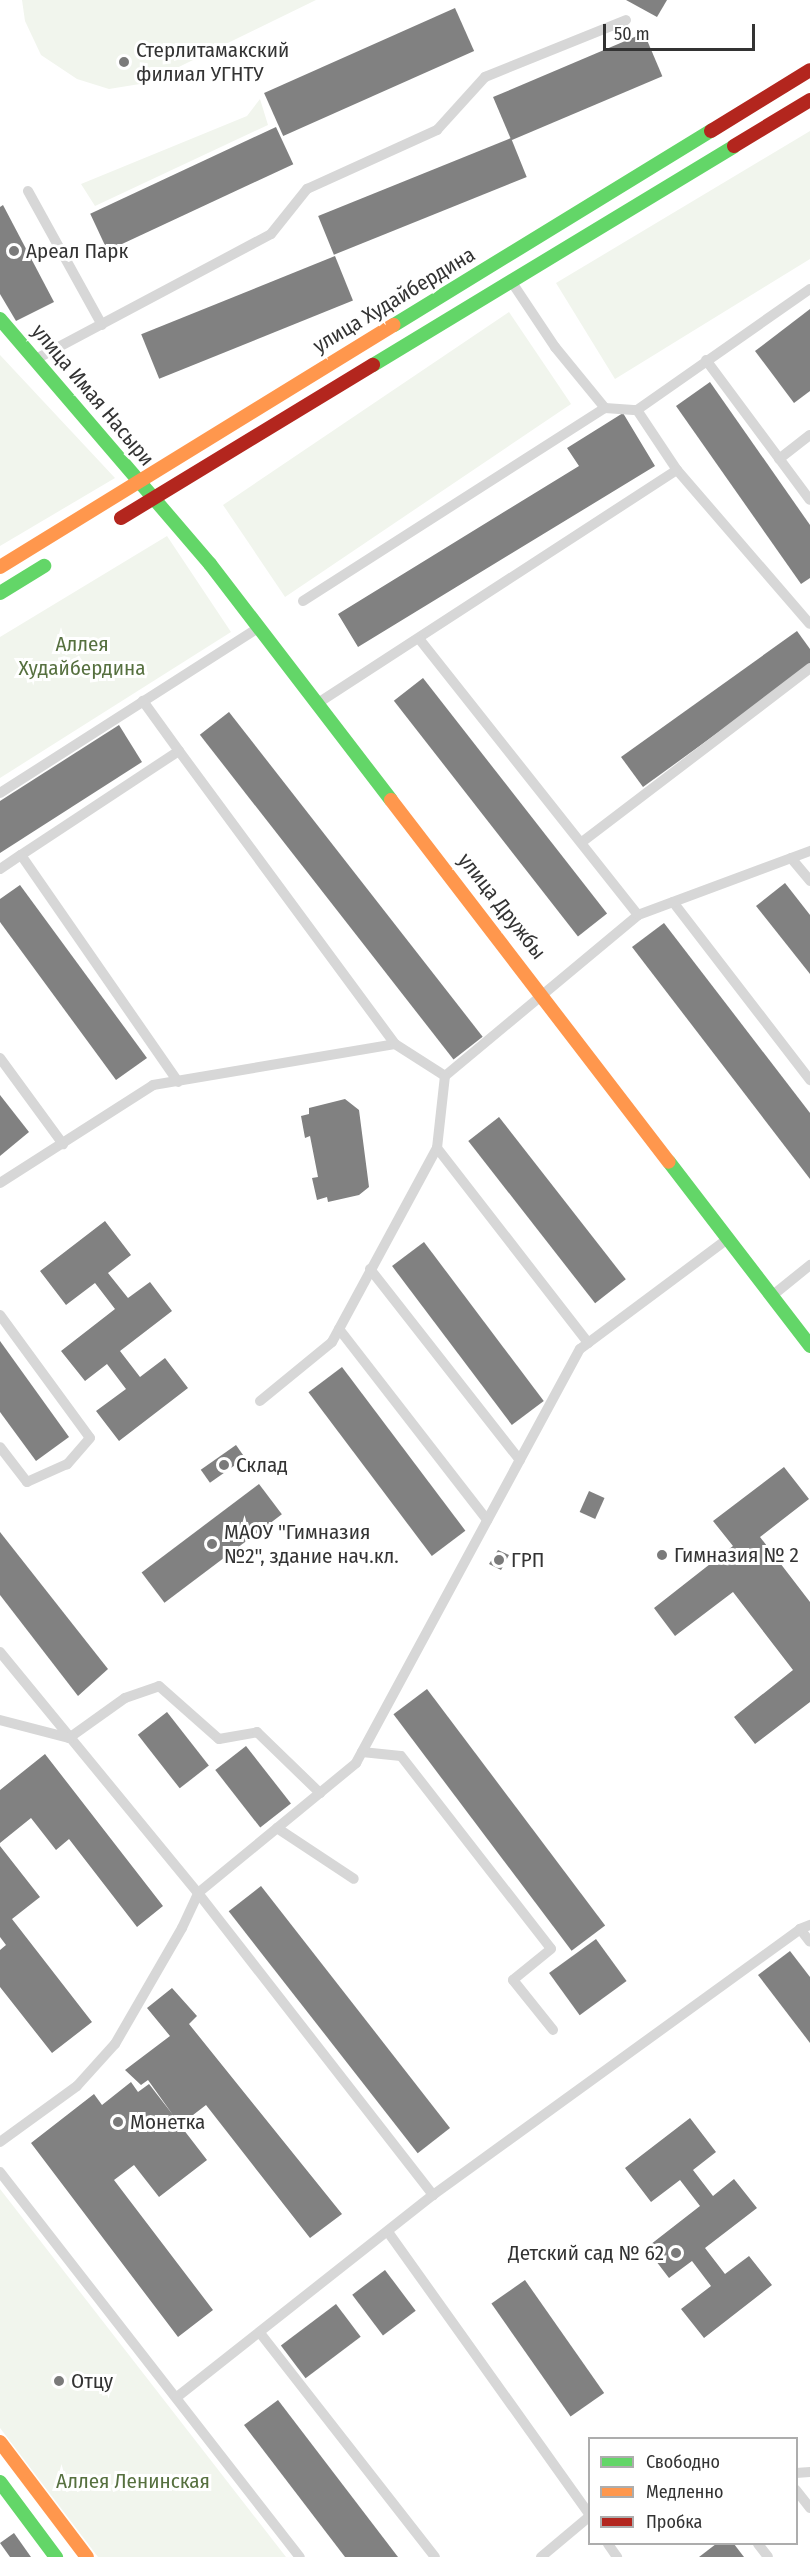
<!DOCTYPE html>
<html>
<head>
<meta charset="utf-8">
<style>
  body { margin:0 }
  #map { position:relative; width:810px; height:2557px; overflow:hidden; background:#fff; font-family:"Fira Sans Condensed",sans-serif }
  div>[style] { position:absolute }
  .green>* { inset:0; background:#f1f5ed; transform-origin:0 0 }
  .building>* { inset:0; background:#818181; transform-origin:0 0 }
  .lane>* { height:10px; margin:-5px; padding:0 5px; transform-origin:5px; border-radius:5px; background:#d7d7d7 }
  .fast>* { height:14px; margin:-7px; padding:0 7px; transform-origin:7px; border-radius:7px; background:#63d668 }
  .slow>* { height:14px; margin:-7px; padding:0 7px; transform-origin:7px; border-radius:7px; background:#ff974d }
  .jam>* { height:14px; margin:-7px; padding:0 7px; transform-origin:7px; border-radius:7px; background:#b3261e }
  .dots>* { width:16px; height:16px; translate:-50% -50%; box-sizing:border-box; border:3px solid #fff; border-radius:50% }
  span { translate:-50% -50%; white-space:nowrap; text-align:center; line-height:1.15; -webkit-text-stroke:6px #fff; paint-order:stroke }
  .poi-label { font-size:21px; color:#333 }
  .left { translate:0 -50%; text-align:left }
  .right { translate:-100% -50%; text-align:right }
  .street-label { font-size:21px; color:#333 }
  .park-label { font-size:21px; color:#56703f }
  .legend { position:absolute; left:588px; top:2437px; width:210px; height:108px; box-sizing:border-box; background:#fff; border:2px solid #adadad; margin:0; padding:8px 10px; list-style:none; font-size:18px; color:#333 }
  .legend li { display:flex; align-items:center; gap:12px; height:30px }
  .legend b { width:30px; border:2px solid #adadad }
  .scale { position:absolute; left:603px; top:24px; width:152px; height:27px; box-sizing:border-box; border:3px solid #333; border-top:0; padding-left:8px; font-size:18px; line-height:21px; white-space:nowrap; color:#333; -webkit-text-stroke:4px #fff; paint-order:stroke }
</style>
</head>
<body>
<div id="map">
  <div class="green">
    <i style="clip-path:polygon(22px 0,316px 0,146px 83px,109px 89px,77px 79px,41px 55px,25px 21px)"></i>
    <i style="clip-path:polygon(260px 99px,268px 125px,95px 206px,81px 184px,247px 116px)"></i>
    <i style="clip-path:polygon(810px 131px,810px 259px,615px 379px,556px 283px)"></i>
    <i style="left:509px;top:312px;width:111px;height:345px;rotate:56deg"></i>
    <i style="clip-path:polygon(0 355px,115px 478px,0 546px)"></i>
    <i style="clip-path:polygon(167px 536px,231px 632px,0 778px,0 637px)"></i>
    <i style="clip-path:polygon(0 2189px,286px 2557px,98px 2557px,0 2428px)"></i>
  </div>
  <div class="building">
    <i style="clip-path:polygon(626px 0,667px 0,657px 17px)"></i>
    <i style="left:455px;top:8px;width:47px;height:209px;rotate:66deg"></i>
    <i style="left:644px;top:33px;width:47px;height:164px;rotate:67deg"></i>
    <i style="left:276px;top:127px;width:41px;height:205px;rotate:65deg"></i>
    <i style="left:511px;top:138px;width:42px;height:208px;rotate:68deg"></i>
    <i style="clip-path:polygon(3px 205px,54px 302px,16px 321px,0 294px,0 207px)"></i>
    <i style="left:335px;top:256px;width:48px;height:209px;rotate:68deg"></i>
    <i style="clip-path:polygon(810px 309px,810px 391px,794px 403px,755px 351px)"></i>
    <i style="clip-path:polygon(710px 382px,810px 525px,810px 578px,801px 584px,676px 406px)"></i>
    <i style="clip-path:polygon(623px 413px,655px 466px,358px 647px,338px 614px,579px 466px,567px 448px)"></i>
    <i style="clip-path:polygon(797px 631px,810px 649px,810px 666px,643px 787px,621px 757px)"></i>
    <i style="left:423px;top:678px;width:299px;height:37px;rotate:52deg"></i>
    <i style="left:229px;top:712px;width:412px;height:37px;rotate:52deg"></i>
    <i style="clip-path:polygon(119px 725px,142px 762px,0 853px,0 801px)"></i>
    <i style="clip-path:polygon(785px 883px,810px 915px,810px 974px,756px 906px)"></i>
    <i style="clip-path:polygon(20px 885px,147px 1058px,116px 1080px,0 922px,0 899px)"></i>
    <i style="clip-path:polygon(664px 923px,810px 1113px,810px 1179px,632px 947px)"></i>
    <i style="clip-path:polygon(0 1095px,29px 1132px,0 1156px)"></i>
    <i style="clip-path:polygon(345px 1099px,359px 1110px,369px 1187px,359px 1195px,328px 1202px,327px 1197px,317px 1200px,312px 1178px,318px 1177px,310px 1136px,305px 1138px,301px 1116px,309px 1114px,309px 1108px)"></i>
    <i style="left:499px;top:1117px;width:206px;height:39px;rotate:52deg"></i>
    <i style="clip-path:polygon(105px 1221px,131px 1255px,108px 1273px,128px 1298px,150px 1282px,172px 1311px,120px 1351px,140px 1377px,165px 1358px,188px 1388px,119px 1441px,96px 1411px,126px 1389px,107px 1364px,85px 1381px,61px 1351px,115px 1309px,95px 1283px,66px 1305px,40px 1271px)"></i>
    <i style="left:424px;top:1242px;width:199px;height:40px;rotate:53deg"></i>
    <i style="clip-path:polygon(0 1341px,69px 1437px,36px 1461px,0 1412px)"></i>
    <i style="left:342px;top:1367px;width:205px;height:42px;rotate:53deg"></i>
    <i style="left:236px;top:1445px;width:16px;height:43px;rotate:55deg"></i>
    <i style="clip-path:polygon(784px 1467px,809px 1499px,760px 1537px,810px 1602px,810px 1702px,755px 1744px,734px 1717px,793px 1670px,733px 1592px,675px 1636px,654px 1608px,733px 1546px,713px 1521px)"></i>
    <i style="left:259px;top:1484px;width:38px;height:147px;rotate:53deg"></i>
    <i style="left:589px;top:1491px;width:17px;height:23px;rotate:24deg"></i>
    <i style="clip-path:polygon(0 1532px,108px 1669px,78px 1696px,0 1595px)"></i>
    <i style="clip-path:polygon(498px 1550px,509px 1555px,501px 1570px,489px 1564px)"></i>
    <i style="left:427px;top:1689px;width:296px;height:42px;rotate:53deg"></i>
    <i style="left:167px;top:1712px;width:68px;height:37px;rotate:52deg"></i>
    <i style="left:246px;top:1746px;width:73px;height:39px;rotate:52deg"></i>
    <i style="clip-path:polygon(45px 1754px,163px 1906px,137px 1927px,69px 1839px,56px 1850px,31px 1818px,0 1843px,0 1790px)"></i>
    <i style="clip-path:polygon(0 1846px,40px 1897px,12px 1919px,92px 2022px,52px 2053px,0 1987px,0 1950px,6px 1945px,0 1937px)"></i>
    <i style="left:261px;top:1886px;width:307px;height:41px;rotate:52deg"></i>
    <i style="left:596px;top:1939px;width:52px;height:58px;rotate:54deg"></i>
    <i style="clip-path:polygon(790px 1951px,810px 1977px,810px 2043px,758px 1975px)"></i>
    <i style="clip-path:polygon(172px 1988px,197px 2016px,189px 2024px,342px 2214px,310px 2238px,206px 2105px,180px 2125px,207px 2160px,159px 2197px,134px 2165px,114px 2180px,213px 2310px,178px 2337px,31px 2143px,94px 2094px,102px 2105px,131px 2082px,138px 2092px,149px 2084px,173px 2115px,148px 2080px,141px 2085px,125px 2070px,170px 2036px,147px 2008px)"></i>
    <i style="clip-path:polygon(690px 2118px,716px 2152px,693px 2170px,713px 2196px,734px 2179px,757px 2208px,705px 2248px,725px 2274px,749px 2256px,772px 2285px,704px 2338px,681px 2309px,711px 2286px,692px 2261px,669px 2278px,646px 2248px,700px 2206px,680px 2180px,651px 2202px,625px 2168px)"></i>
    <i style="left:385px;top:2270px;width:51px;height:41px;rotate:53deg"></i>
    <i style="left:525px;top:2280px;width:138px;height:41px;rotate:55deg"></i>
    <i style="left:336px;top:2304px;width:41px;height:69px;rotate:53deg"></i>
    <i style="clip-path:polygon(278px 2400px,398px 2557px,345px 2557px,244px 2425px)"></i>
    <i style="clip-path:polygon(14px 2533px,31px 2557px,10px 2557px,0 2543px)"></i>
    <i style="clip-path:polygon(716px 2544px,734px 2544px,744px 2557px,699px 2557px)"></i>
  </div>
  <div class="lane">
    <i style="left:28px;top:191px;width:153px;rotate:61.1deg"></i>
    <i style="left:513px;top:284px;width:76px;rotate:56.3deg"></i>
    <i style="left:555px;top:347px;width:79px;rotate:50.7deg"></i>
    <i style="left:605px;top:408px;width:32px;rotate:4deg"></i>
    <i style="left:637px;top:410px;width:72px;rotate:56.3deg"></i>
    <i style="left:677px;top:470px;width:203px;rotate:49.2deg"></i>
    <i style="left:36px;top:359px;width:266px;rotate:-28deg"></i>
    <i style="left:271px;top:234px;width:58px;rotate:-51.3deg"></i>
    <i style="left:307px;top:189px;width:143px;rotate:-24.4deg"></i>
    <i style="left:437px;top:130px;width:72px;rotate:-47.8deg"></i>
    <i style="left:485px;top:77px;width:152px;rotate:-22deg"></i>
    <i style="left:706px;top:360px;width:174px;rotate:53.4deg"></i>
    <i style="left:637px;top:410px;width:211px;rotate:-35deg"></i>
    <i style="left:779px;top:459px;width:39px;rotate:-38deg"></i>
    <i style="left:303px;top:601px;width:358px;rotate:-32.6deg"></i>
    <i style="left:318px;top:703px;width:428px;rotate:-33deg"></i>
    <i style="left:179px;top:751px;width:364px;rotate:53.6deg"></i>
    <i style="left:0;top:793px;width:304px;rotate:-32.6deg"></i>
    <i style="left:582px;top:842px;width:287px;rotate:-37.3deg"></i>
    <i style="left:21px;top:855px;width:189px;rotate:-33.4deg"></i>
    <i style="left:179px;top:751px;width:62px;rotate:-125.8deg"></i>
    <i style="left:791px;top:858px;width:30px;rotate:50deg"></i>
    <i style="left:0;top:869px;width:25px;rotate:-34deg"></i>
    <i style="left:21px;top:855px;width:276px;rotate:55.3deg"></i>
    <i style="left:673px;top:902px;width:225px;rotate:52.4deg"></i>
    <i style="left:638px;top:915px;width:184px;rotate:-20.4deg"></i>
    <i style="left:0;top:1058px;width:107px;rotate:53.8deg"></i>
    <i style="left:437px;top:1148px;width:247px;rotate:52.2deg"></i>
    <i style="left:0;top:1183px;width:182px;rotate:-32.6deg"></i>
    <i style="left:153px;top:1085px;width:245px;rotate:-9.6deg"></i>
    <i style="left:395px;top:1044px;width:59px;rotate:32.6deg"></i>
    <i style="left:445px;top:1076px;width:251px;rotate:-39.8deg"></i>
    <i style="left:638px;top:915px;width:351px;rotate:-128.4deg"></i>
    <i style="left:370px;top:1269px;width:243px;rotate:51.9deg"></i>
    <i style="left:773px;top:1295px;width:48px;rotate:-39deg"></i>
    <i style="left:0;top:1315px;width:152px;rotate:53.8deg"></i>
    <i style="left:90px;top:1438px;width:35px;rotate:131deg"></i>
    <i style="left:67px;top:1464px;width:44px;rotate:155.8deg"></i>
    <i style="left:27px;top:1482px;width:44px;rotate:-127.6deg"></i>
    <i style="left:339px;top:1329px;width:242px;rotate:52.2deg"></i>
    <i style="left:260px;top:1401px;width:93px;rotate:-39.3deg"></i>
    <i style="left:332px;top:1342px;width:221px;rotate:-61.6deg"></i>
    <i style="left:437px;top:1148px;width:72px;rotate:-83.7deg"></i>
    <i style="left:0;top:1652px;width:312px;rotate:50.6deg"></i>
    <i style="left:198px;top:1893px;width:383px;rotate:52.1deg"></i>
    <i style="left:0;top:1720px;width:71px;rotate:14.6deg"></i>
    <i style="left:69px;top:1738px;width:69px;rotate:-35.5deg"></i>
    <i style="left:125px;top:1698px;width:36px;rotate:-19deg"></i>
    <i style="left:159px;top:1686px;width:80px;rotate:41.5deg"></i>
    <i style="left:219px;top:1739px;width:39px;rotate:-10deg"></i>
    <i style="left:257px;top:1732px;width:88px;rotate:44.1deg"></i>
    <i style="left:362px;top:1752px;width:39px;rotate:6deg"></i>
    <i style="left:401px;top:1756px;width:244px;rotate:52.1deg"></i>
    <i style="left:551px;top:1949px;width:49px;rotate:140.8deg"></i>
    <i style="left:513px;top:1980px;width:64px;rotate:51.3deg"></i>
    <i style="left:277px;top:1828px;width:92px;rotate:33.5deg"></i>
    <i style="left:800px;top:1929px;width:16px;rotate:52deg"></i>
    <i style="left:0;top:2142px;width:95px;rotate:-36deg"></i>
    <i style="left:77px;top:2086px;width:57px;rotate:-47.9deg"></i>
    <i style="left:115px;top:2044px;width:134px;rotate:-60deg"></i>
    <i style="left:182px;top:1928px;width:38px;rotate:-65deg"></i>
    <i style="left:198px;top:1893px;width:205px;rotate:-39.4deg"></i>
    <i style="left:356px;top:1763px;width:471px;rotate:-61.6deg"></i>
    <i style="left:580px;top:1349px;width:181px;rotate:-36.7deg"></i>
    <i style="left:0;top:2172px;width:488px;rotate:52.1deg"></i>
    <i style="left:388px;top:2232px;width:348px;rotate:54.5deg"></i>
    <i style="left:260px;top:2333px;width:284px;rotate:52deg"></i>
    <i style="left:177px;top:2397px;width:326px;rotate:-38.3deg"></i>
    <i style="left:433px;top:2195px;width:453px;rotate:-35.9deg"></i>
    <i style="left:800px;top:1929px;width:11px;rotate:-22deg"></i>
    <i style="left:796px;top:2473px;width:14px;rotate:-4deg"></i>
    <i style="left:796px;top:2490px;width:23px;rotate:52deg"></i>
    <i style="left:608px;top:2544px;width:16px;rotate:55deg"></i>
    <i style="left:758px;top:2544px;width:16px;rotate:52deg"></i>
    <i style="left:541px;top:2557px;width:64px;rotate:-39.9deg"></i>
  </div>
  <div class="fast">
    <i style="left:0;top:319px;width:323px;rotate:49.4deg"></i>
    <i style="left:210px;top:564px;width:297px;rotate:52.5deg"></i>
    <i style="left:394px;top:325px;width:372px;rotate:-31.5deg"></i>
    <i style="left:373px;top:365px;width:422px;rotate:-31.2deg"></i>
    <i style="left:0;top:593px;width:52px;rotate:-31.5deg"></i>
    <i style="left:669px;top:1162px;width:232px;rotate:52.5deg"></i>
    <i style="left:0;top:2482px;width:94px;rotate:53.3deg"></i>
  </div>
  <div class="slow">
    <i style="left:0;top:567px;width:462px;rotate:-31.6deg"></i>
    <i style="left:391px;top:800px;width:456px;rotate:52.5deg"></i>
    <i style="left:0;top:2442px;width:144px;rotate:52.9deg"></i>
  </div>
  <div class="jam">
    <i style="left:711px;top:131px;width:116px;rotate:-31.6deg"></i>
    <i style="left:734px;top:146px;width:89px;rotate:-31.2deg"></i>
    <i style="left:121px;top:518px;width:295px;rotate:-31.3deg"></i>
  </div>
  <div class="dots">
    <i style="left:124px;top:62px;background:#7a7a7a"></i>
    <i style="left:14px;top:251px;background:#7a7a7a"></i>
    <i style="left:224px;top:1465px;background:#7a7a7a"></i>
    <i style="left:212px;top:1544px;background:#7a7a7a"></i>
    <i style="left:662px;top:1555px;background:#7a7a7a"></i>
    <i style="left:499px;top:1560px;background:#7a7a7a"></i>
    <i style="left:118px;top:2122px;background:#7a7a7a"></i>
    <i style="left:676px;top:2253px;background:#7a7a7a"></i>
    <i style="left:59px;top:2381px;background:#7a7a7a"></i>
  </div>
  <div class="poi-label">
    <span class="left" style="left:136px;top:62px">Стерлитамакский<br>филиал УГНТУ</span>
    <span class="left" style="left:26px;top:251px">Ареал Парк</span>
    <span class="left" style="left:236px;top:1465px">Склад</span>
    <span class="left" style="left:224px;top:1544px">МАОУ "Гимназия<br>№2", здание нач.кл.</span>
    <span class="left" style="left:674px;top:1555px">Гимназия № 2</span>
    <span class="left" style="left:511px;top:1560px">ГРП</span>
    <span class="left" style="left:130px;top:2122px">Монетка</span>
    <span class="right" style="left:664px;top:2253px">Детский сад № 62</span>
    <span class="left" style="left:71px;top:2381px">Отцу</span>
  </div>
  <div class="street-label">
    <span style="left:394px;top:300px;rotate:-31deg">улица Худайбердина</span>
    <span style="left:93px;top:395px;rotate:50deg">улица Имая Насыри</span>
    <span style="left:502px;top:906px;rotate:52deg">улица Дружбы</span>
  </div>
  <div class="park-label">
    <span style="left:82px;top:656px">Аллея<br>Худайбердина</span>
    <span style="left:133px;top:2481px">Аллея Ленинская</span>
  </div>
  <ul class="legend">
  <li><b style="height:8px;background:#63d668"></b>Свободно</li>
  <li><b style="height:8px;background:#ff974d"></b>Медленно</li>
  <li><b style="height:8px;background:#b3261e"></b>Пробка</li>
  </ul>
  <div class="scale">50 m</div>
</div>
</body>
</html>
